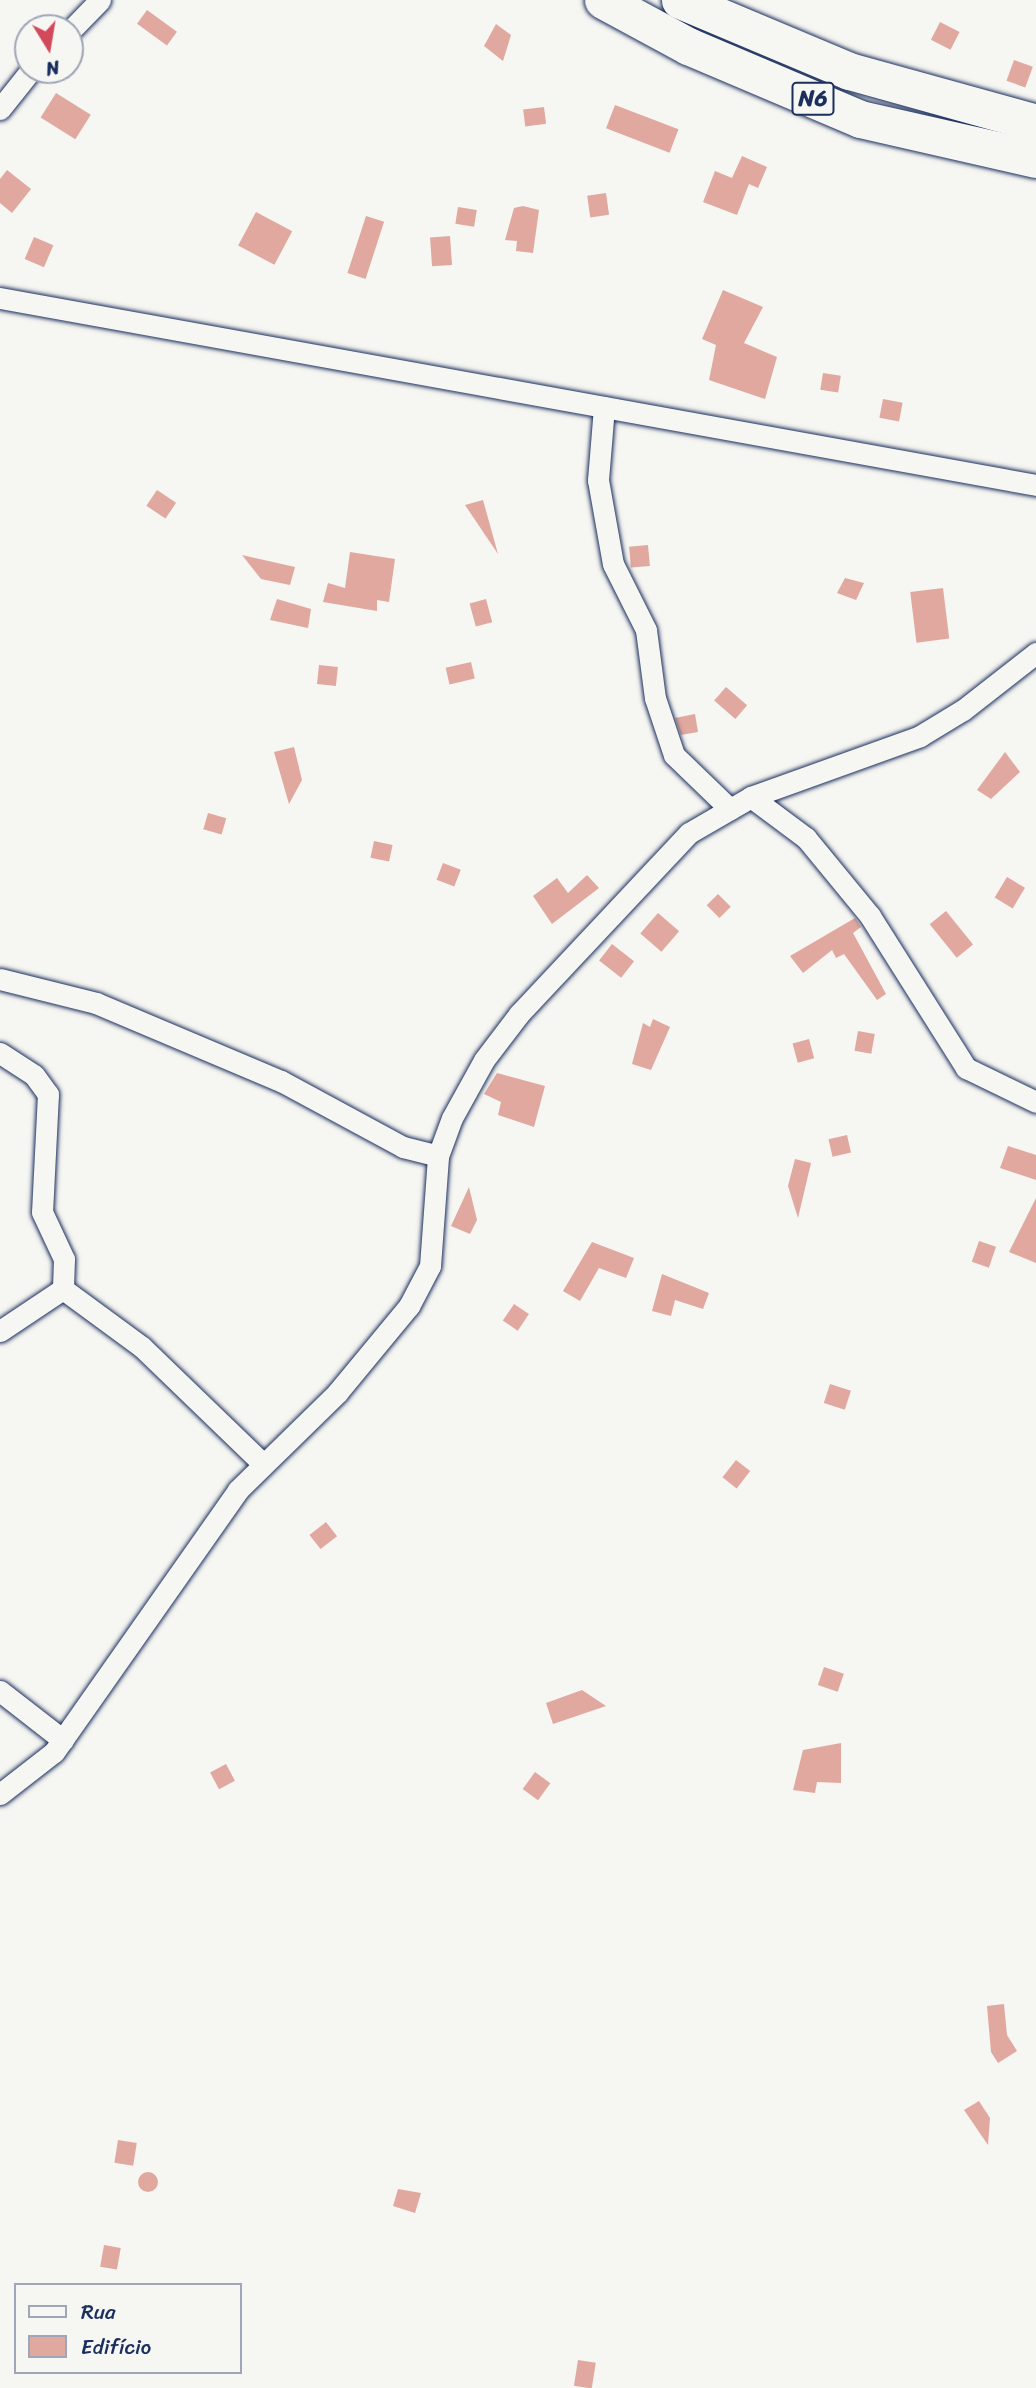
<!DOCTYPE html>
<html>
<head>
<meta charset="utf-8">
<style>
  body { margin:0 }
  #map { position:relative; width:1036px; height:2388px; overflow:hidden; background:#f6f6f2; font-family:Sriracha,sans-serif }
  div>[style] { position:absolute }
  .building>* { inset:0; background:#e1a89f; transform-origin:0 0 }
  .round { border-radius:50% }
  .roads { filter:drop-shadow(0 0 2px #1b2f5e) drop-shadow(0 0 2px #1b2f5e) }
  .street>* { height:21px; margin:-10.5px; padding:0 10.5px; transform-origin:10.5px; border-radius:10.5px; background:#f6f6f2 }
  .highway>* { height:37px; margin:-18.5px; padding:0 18.5px; transform-origin:18.5px; border-radius:18.5px; background:#f6f6f2 }
  span { translate:-50% -50%; white-space:nowrap; text-align:center; line-height:1.15; -webkit-text-stroke:5px #f6f6f2; paint-order:stroke }
  .shield-label span { padding:2px 5px; background:#f6f6f2; border:2px solid; border-radius:5px; -webkit-text-stroke-width:0 }
  .shield-label { font-size:23px; color:#1b2f5e; font-weight:700 }
  .legend { position:absolute; left:14px; top:2283px; width:228px; height:91px; box-sizing:border-box; background:#f6f6f2; border:2px solid #9ea6b7; margin:0; padding:9px 12px; list-style:none; font-size:21px; color:#1b2f5e }
  .legend li { display:flex; align-items:center; gap:14px; height:35px }
  .legend b { width:35px; border:2px solid #9ea6b7 }
  .north { position:absolute; left:14px; top:14px; width:70px; height:70px; box-sizing:border-box; background:#f6f6f2; border:2px solid #9ea6b7; border-radius:50%; rotate:169deg; font-size:19px; font-weight:700; line-height:28px; text-align:center; color:#1b2f5e }
  .north::after { content:''; display:block; margin:auto; width:24px; height:32px; background:#d1495b; clip-path:polygon(50% 0,100% 100%,50% 72%,0 100%) }
</style>
</head>
<body>
<div id="map">
  <div class="building">
    <i style="left:147px;top:10px;width:37px;height:17px;rotate:36deg"></i>
    <i style="left:940px;top:22px;width:22px;height:20px;rotate:27deg"></i>
    <i style="clip-path:polygon(496px 24px,511px 35px,503px 61px,484px 46px)"></i>
    <i style="left:1014px;top:60px;width:20px;height:22px;rotate:20deg"></i>
    <i style="left:56px;top:93px;width:41px;height:29px;rotate:32deg"></i>
    <i style="left:615px;top:105px;width:68px;height:25px;rotate:21deg"></i>
    <i style="left:544px;top:107px;width:17px;height:21px;rotate:83deg"></i>
    <i style="clip-path:polygon(742px 156px,767px 167px,758px 188px,749px 184px,737px 215px,703px 202px,715px 171px,732px 178px)"></i>
    <i style="clip-path:polygon(7px 170px,31px 189px,12px 213px,0 203px,0 179px)"></i>
    <i style="left:606px;top:193px;width:22px;height:19px;rotate:82deg"></i>
    <i style="clip-path:polygon(523px 206px,539px 210px,533px 253px,516px 251px,517px 241px,505px 240px,514px 208px)"></i>
    <i style="left:458px;top:207px;width:19px;height:17px;rotate:9deg"></i>
    <i style="left:256px;top:212px;width:41px;height:38px;rotate:28deg"></i>
    <i style="left:366px;top:216px;width:19px;height:60px;rotate:18deg"></i>
    <i style="left:450px;top:236px;width:29px;height:20px;rotate:86deg"></i>
    <i style="left:34px;top:237px;width:21px;height:24px;rotate:23deg"></i>
    <i style="clip-path:polygon(723px 290px,763px 307px,744px 343px,777px 357px,765px 399px,709px 380px,716px 345px,702px 339px)"></i>
    <i style="left:823px;top:373px;width:18px;height:17px;rotate:9deg"></i>
    <i style="left:883px;top:399px;width:20px;height:19px;rotate:11deg"></i>
    <i style="left:157px;top:490px;width:23px;height:19px;rotate:34deg"></i>
    <i style="clip-path:polygon(483px 500px,498px 554px,465px 505px)"></i>
    <i style="left:648px;top:545px;width:21px;height:19px;rotate:85deg"></i>
    <i style="clip-path:polygon(350px 552px,395px 559px,389px 602px,377px 600px,377px 611px,323px 602px,328px 583px,345px 588px)"></i>
    <i style="clip-path:polygon(242px 555px,295px 567px,290px 585px,261px 579px)"></i>
    <i style="clip-path:polygon(845px 578px,864px 583px,856px 600px,837px 593px)"></i>
    <i style="left:943px;top:588px;width:51px;height:33px;rotate:83deg"></i>
    <i style="clip-path:polygon(277px 599px,311px 609px,308px 628px,270px 620px)"></i>
    <i style="left:486px;top:599px;width:24px;height:17px;rotate:75deg"></i>
    <i style="left:471px;top:662px;width:17px;height:26px;rotate:77deg"></i>
    <i style="left:319px;top:665px;width:19px;height:19px;rotate:6deg"></i>
    <i style="left:726px;top:687px;width:28px;height:18px;rotate:41deg"></i>
    <i style="clip-path:polygon(695px 714px,698px 732px,681px 735px,675px 718px)"></i>
    <i style="clip-path:polygon(294px 747px,302px 780px,289px 804px,274px 752px)"></i>
    <i style="clip-path:polygon(1005px 752px,1020px 772px,991px 799px,977px 790px)"></i>
    <i style="left:208px;top:813px;width:19px;height:17px;rotate:16deg"></i>
    <i style="left:374px;top:841px;width:19px;height:17px;rotate:12deg"></i>
    <i style="left:443px;top:863px;width:19px;height:18px;rotate:21deg"></i>
    <i style="clip-path:polygon(587px 875px,599px 888px,552px 924px,533px 896px,557px 878px,568px 893px)"></i>
    <i style="left:1007px;top:877px;width:21px;height:24px;rotate:31deg"></i>
    <i style="left:718px;top:894px;width:18px;height:16px;rotate:45deg"></i>
    <i style="left:946px;top:911px;width:43px;height:21px;rotate:51deg"></i>
    <i style="left:658px;top:913px;width:28px;height:27px;rotate:41deg"></i>
    <i style="clip-path:polygon(855px 918px,861px 927px,853px 933px,886px 994px,877px 1000px,844px 954px,836px 958px,832px 950px,803px 973px,790px 956px)"></i>
    <i style="left:612px;top:944px;width:28px;height:21px;rotate:38deg"></i>
    <i style="clip-path:polygon(653px 1019px,670px 1027px,651px 1070px,632px 1064px,643px 1023px,650px 1027px)"></i>
    <i style="left:858px;top:1031px;width:17px;height:20px;rotate:10deg"></i>
    <i style="left:809px;top:1039px;width:20px;height:17px;rotate:75deg"></i>
    <i style="clip-path:polygon(497px 1073px,545px 1086px,534px 1127px,498px 1115px,501px 1102px,484px 1094px)"></i>
    <i style="left:847px;top:1135px;width:18px;height:19px;rotate:77deg"></i>
    <i style="clip-path:polygon(1008px 1146px,1036px 1155px,1036px 1180px,1000px 1168px)"></i>
    <i style="clip-path:polygon(795px 1159px,811px 1163px,798px 1218px,788px 1186px)"></i>
    <i style="clip-path:polygon(469px 1187px,477px 1220px,470px 1234px,451px 1226px)"></i>
    <i style="clip-path:polygon(1036px 1198px,1036px 1263px,1009px 1252px)"></i>
    <i style="left:979px;top:1241px;width:18px;height:22px;rotate:19deg"></i>
    <i style="clip-path:polygon(592px 1242px,634px 1258px,626px 1278px,599px 1268px,580px 1301px,563px 1291px)"></i>
    <i style="clip-path:polygon(662px 1274px,709px 1293px,703px 1309px,675px 1300px,671px 1316px,652px 1311px)"></i>
    <i style="left:514px;top:1304px;width:18px;height:20px;rotate:34deg"></i>
    <i style="left:830px;top:1384px;width:22px;height:20px;rotate:18deg"></i>
    <i style="left:736px;top:1460px;width:18px;height:22px;rotate:38deg"></i>
    <i style="left:326px;top:1522px;width:18px;height:21px;rotate:52deg"></i>
    <i style="left:824px;top:1667px;width:21px;height:19px;rotate:19deg"></i>
    <i style="clip-path:polygon(582px 1690px,606px 1706px,553px 1724px,546px 1703px)"></i>
    <i style="clip-path:polygon(841px 1743px,841px 1783px,817px 1782px,815px 1793px,793px 1790px,803px 1750px)"></i>
    <i style="left:226px;top:1764px;width:19px;height:18px;rotate:62deg"></i>
    <i style="left:535px;top:1772px;width:19px;height:21px;rotate:36deg"></i>
    <i style="clip-path:polygon(1004px 2004px,1007px 2035px,1017px 2051px,998px 2063px,991px 2052px,987px 2006px)"></i>
    <i style="clip-path:polygon(979px 2101px,990px 2118px,988px 2145px,964px 2110px)"></i>
    <i style="left:118px;top:2140px;width:19px;height:23px;rotate:9deg"></i>
    <i class="round" style="left:138px;top:2172px;width:20px;height:20px"></i>
    <i style="clip-path:polygon(398px 2189px,421px 2193px,415px 2213px,393px 2206px)"></i>
    <i style="left:104px;top:2245px;width:17px;height:22px;rotate:10deg"></i>
    <i style="left:578px;top:2360px;width:18px;height:26px;rotate:9deg"></i>
  </div>
  <div class="roads">
    <div class="street">
      <i style="left:70px;top:31px;width:43px;rotate:-45.9deg"></i>
      <i style="left:0;top:109px;width:50px;rotate:-51.5deg"></i>
      <i style="left:0;top:298px;width:1053px;rotate:10.23deg"></i>
      <i style="left:604px;top:407px;width:73px;rotate:94.7deg"></i>
      <i style="left:598px;top:480px;width:85px;rotate:79.9deg"></i>
      <i style="left:613px;top:564px;width:74px;rotate:63.4deg"></i>
      <i style="left:646px;top:630px;width:69px;rotate:82.5deg"></i>
      <i style="left:655px;top:698px;width:60px;rotate:71.6deg"></i>
      <i style="left:674px;top:755px;width:78px;rotate:44deg"></i>
      <i style="left:751px;top:797px;width:69px;rotate:36.7deg"></i>
      <i style="left:806px;top:838px;width:101px;rotate:50.6deg"></i>
      <i style="left:870px;top:916px;width:180px;rotate:57.7deg"></i>
      <i style="left:966px;top:1068px;width:78px;rotate:25.9deg"></i>
      <i style="left:0;top:979px;width:99px;rotate:14deg"></i>
      <i style="left:96px;top:1003px;width:201px;rotate:22.9deg"></i>
      <i style="left:281px;top:1081px;width:139px;rotate:28.4deg"></i>
      <i style="left:403px;top:1147px;width:36px;rotate:14deg"></i>
      <i style="left:0;top:1053px;width:40px;rotate:32.9deg"></i>
      <i style="left:34px;top:1075px;width:24px;rotate:54deg"></i>
      <i style="left:48px;top:1094px;width:118px;rotate:92.9deg"></i>
      <i style="left:42px;top:1212px;width:52px;rotate:64.9deg"></i>
      <i style="left:64px;top:1259px;width:30px;rotate:92deg"></i>
      <i style="left:63px;top:1289px;width:98px;rotate:36.3deg"></i>
      <i style="left:142px;top:1347px;width:168px;rotate:44deg"></i>
      <i style="left:0;top:1331px;width:76px;rotate:-33.7deg"></i>
      <i style="left:0;top:1691px;width:80px;rotate:37.9deg"></i>
      <i style="left:0;top:1794px;width:68px;rotate:-37.9deg"></i>
      <i style="left:54px;top:1752px;width:320px;rotate:-54.9deg"></i>
      <i style="left:238px;top:1490px;width:139px;rotate:-44.4deg"></i>
      <i style="left:337px;top:1393px;width:113px;rotate:-50.4deg"></i>
      <i style="left:409px;top:1306px;width:45px;rotate:-62.3deg"></i>
      <i style="left:430px;top:1266px;width:110px;rotate:-85.8deg"></i>
      <i style="left:438px;top:1156px;width:40px;rotate:-69.8deg"></i>
      <i style="left:452px;top:1118px;width:66px;rotate:-61.1deg"></i>
      <i style="left:484px;top:1060px;width:58px;rotate:-52.7deg"></i>
      <i style="left:519px;top:1014px;width:248px;rotate:-46.8deg"></i>
      <i style="left:689px;top:833px;width:72px;rotate:-30.1deg"></i>
      <i style="left:751px;top:797px;width:180px;rotate:-19.8deg"></i>
      <i style="left:920px;top:736px;width:50px;rotate:-31.2deg"></i>
      <i style="left:963px;top:710px;width:93px;rotate:-38deg"></i>
    </div>
    <div class="highway">
      <i style="left:603px;top:0;width:97px;rotate:28.4deg"></i>
      <i style="left:688px;top:46px;width:187px;rotate:23deg"></i>
      <i style="left:860px;top:119px;width:180px;rotate:12.8deg"></i>
      <i style="left:680px;top:0;width:183px;rotate:22.8deg"></i>
      <i style="left:849px;top:71px;width:194px;rotate:15.5deg"></i>
    </div>
  </div>
  <div class="shield-label">
    <span style="left:813px;top:99px">N6</span>
  </div>
  <ul class="legend">
  <li><b style="height:9px;background:#f6f6f2"></b>Rua</li>
  <li><b style="height:19px;background:#e1a89f"></b>Edifício</li>
  </ul>
  <div class="north">N</div>
</div>
</body>
</html>
